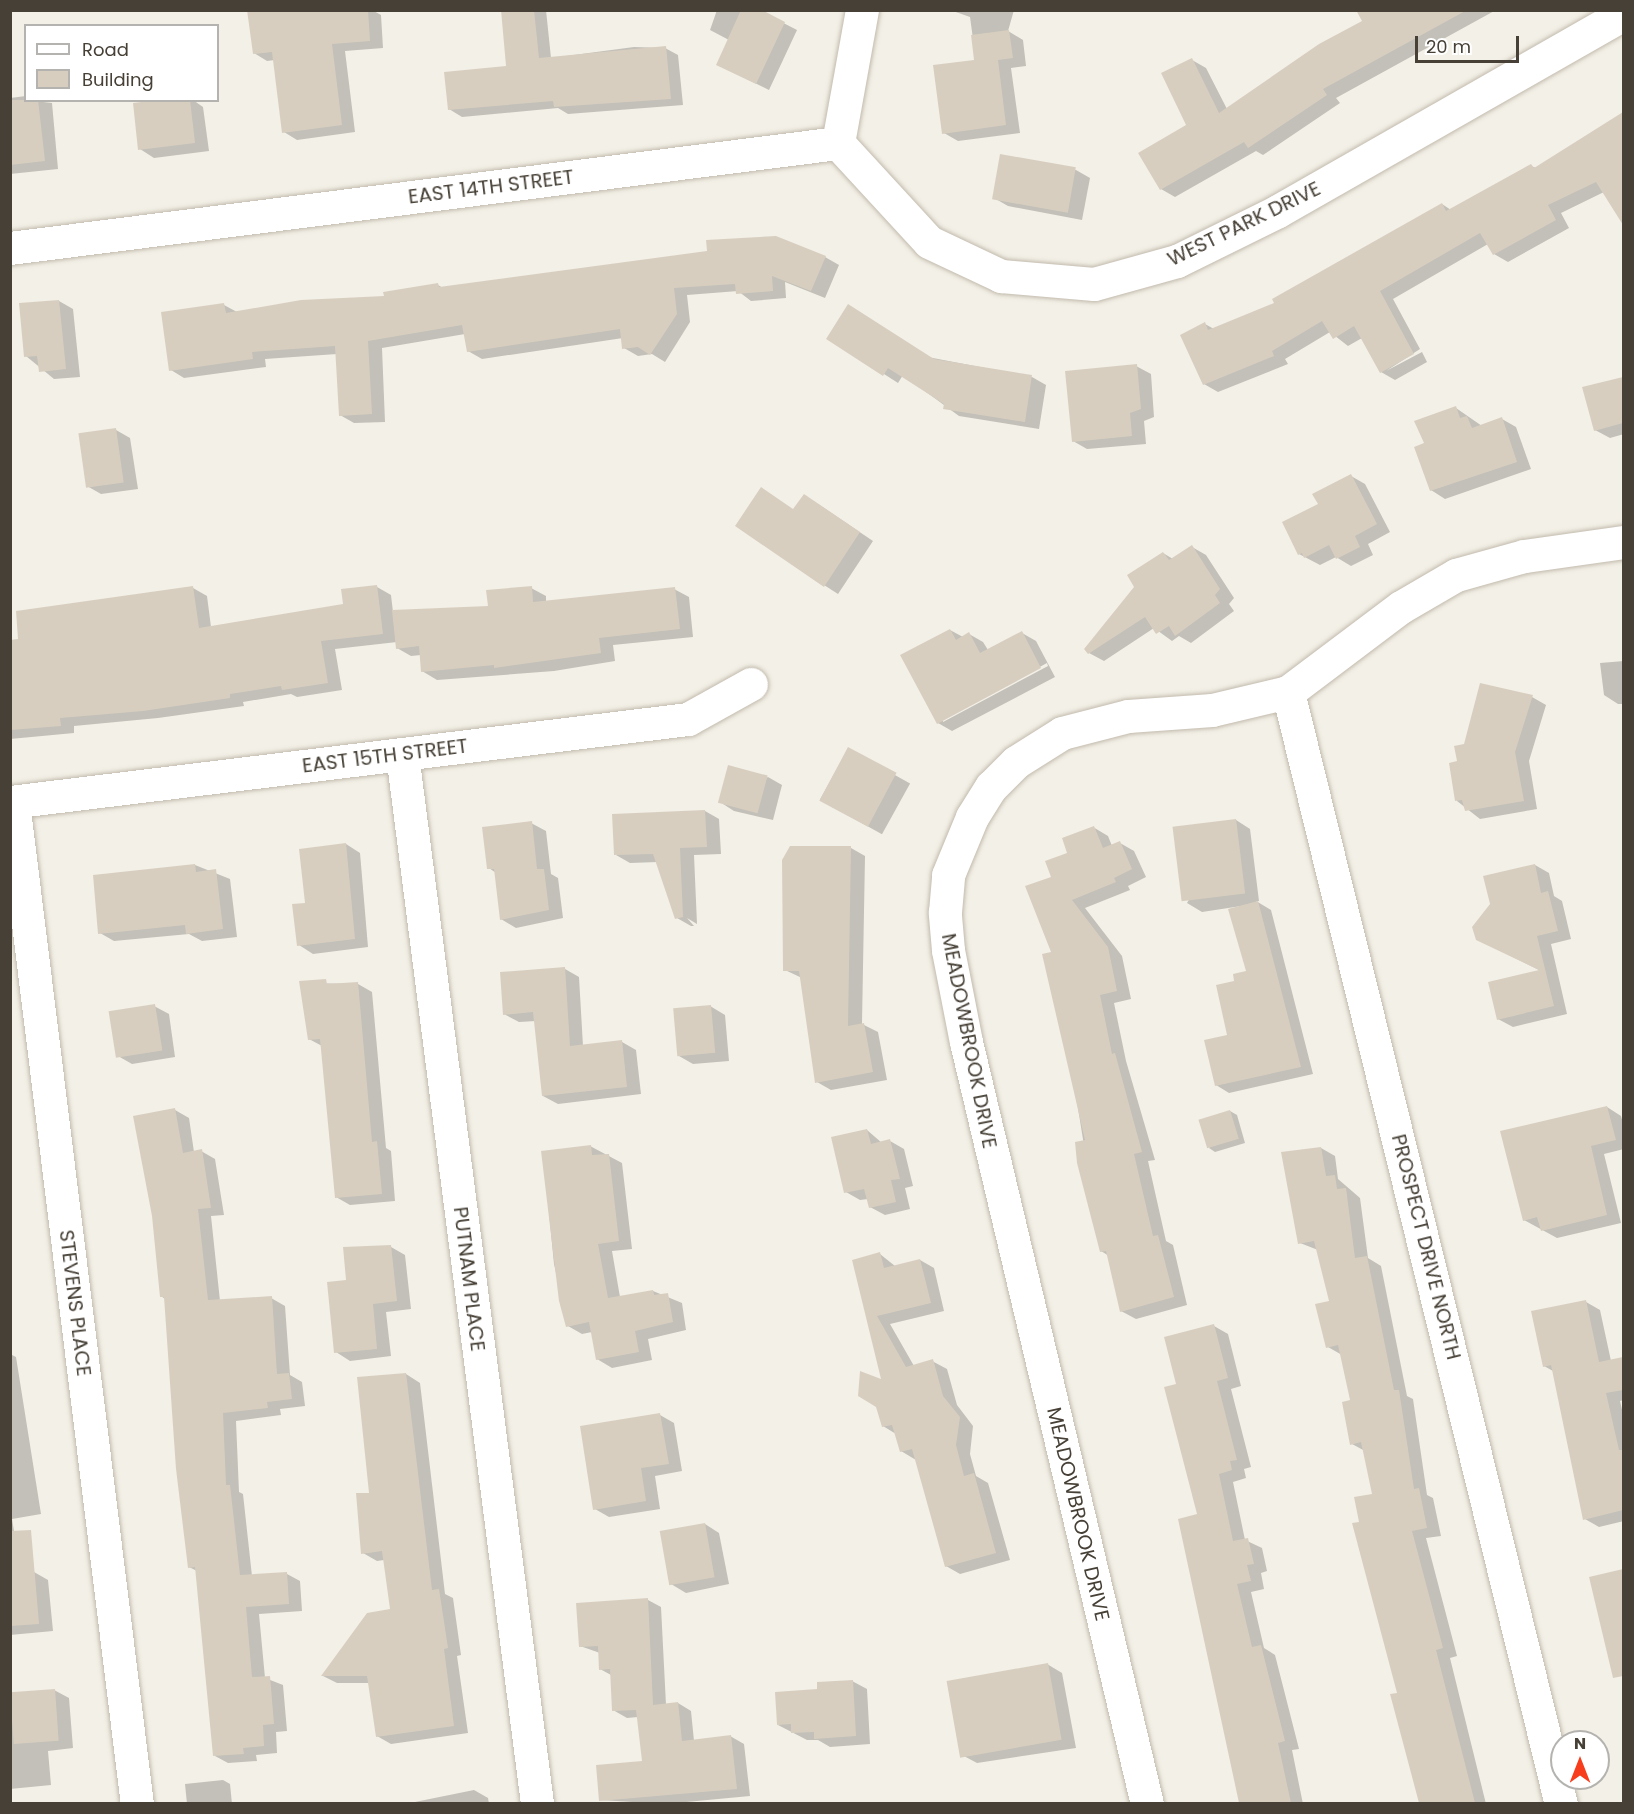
<!DOCTYPE html>
<html>
<head>
<meta charset="utf-8">
<style>
  body { margin:0 }
  #map { position:relative; width:1634px; height:1814px; overflow:hidden; background:#f3f0e7; font-family:Poppins,sans-serif }
  div>[style] { position:absolute }
  .shadow>* { inset:0; background:#0003; transform-origin:0 0 }
  .building>* { inset:0; background:#d8cec0; transform-origin:0 0 }
  .roads { filter:drop-shadow(0 0 2px #c2baad) drop-shadow(0 0 2px #c2baad) }
  .street>* { height:33px; margin:-16.5px; padding:0 16.5px; transform-origin:16.5px; border-radius:16.5px; background:#fff }
  span { translate:-50% -50%; white-space:nowrap; text-align:center; line-height:1.15; -webkit-text-stroke:4.5px #fff; paint-order:stroke }
  .street-label { font-size:20px; color:#464036 }
  .frame { position:absolute; inset:0; border:12px solid #464036; pointer-events:none }
  .legend { position:absolute; left:24px; top:24px; width:195px; height:78px; box-sizing:border-box; background:#fff; border:2px solid #b5b3af; margin:0; padding:8px 10px; list-style:none; font-size:18px; color:#464036 }
  .legend li { display:flex; align-items:center; gap:12px; height:30px }
  .legend b { width:30px; border:2px solid #b5b3af }
  .north { position:absolute; left:1550px; top:1730px; width:60px; height:60px; box-sizing:border-box; background:#fff; border:2px solid #b5b3af; border-radius:50%; rotate:0deg; font-size:16px; font-weight:700; line-height:24px; text-align:center; color:#464036 }
  .north::after { content:''; display:block; margin:auto; width:21px; height:27px; background:#f73d1b; clip-path:polygon(50% 0,100% 100%,50% 72%,0 100%) }
  .scale { position:absolute; left:1415px; top:36px; width:104px; height:27px; box-sizing:border-box; border:3px solid #464036; border-top:0; padding-left:8px; font-size:18px; line-height:21px; white-space:nowrap; color:#464036; -webkit-text-stroke:4px #fff; paint-order:stroke }
</style>
</head>
<body>
<div id="map">
  <div class="shadow">
    <i style="clip-path:polygon(332px 10px,372px 10px,381px 15px,383px 48px,345px 51px,355px 132px,297px 140px,284px 132px,275px 60px,267px 61px,254px 53px)"></i>
    <i style="clip-path:polygon(502px 10px,546px 10px,551px 58px,634px 47px,665px 48px,678px 55px,683px 105px,568px 114px,558px 108px,462px 117px,449px 109px,507px 67px)"></i>
    <i style="clip-path:polygon(717px 10px,758px 10px,797px 30px,769px 90px,718px 65px,729px 40px,710px 30px)"></i>
    <i style="clip-path:polygon(950px 10px,1014px 10px,1008px 31px,1023px 40px,1026px 66px,1011px 68px,1020px 133px,958px 141px,944px 133px,976px 61px,970px 17px)"></i>
    <i style="clip-path:polygon(1358px 10px,1496px 10px,1336px 98px,1340px 103px,1263px 155px,1256px 151px,1175px 197px,1161px 189px,1188px 126px,1192px 60px,1206px 68px,1227px 109px,1364px 21px)"></i>
    <i style="clip-path:polygon(26px 96px,26px 100px,52px 103px,58px 169px,10px 174px,10px 98px)"></i>
    <i style="clip-path:polygon(170px 100px,193px 100px,203px 107px,209px 151px,154px 158px,140px 149px)"></i>
    <i style="clip-path:polygon(1624px 114px,1624px 209px,1604px 192px,1561px 213px,1569px 228px,1508px 262px,1494px 254px,1488px 244px,1393px 299px,1420px 349px,1386px 371px,1422px 352px,1427px 362px,1395px 380px,1381px 372px,1362px 338px,1348px 346px,1330px 332px,1285px 359px,1288px 364px,1218px 392px,1204px 384px,1205px 324px,1214px 329px,1277px 304px,1442px 204px,1451px 210px,1531px 166px,1536px 168px)"></i>
    <i style="clip-path:polygon(1001px 156px,1076px 170px,1090px 178px,1082px 220px,1008px 206px,994px 198px)"></i>
    <i style="clip-path:polygon(825px 257px,839px 265px,825px 298px,785px 282px,786px 298px,751px 301px,738px 291px,687px 295px,690px 322px,665px 362px,652px 354px,638px 356px,624px 348px,623px 338px,482px 359px,468px 351px,465px 334px,382px 348px,385px 422px,354px 423px,340px 415px,337px 354px,265px 359px,266px 367px,184px 378px,171px 370px,224px 305px,237px 312px,386px 297px,438px 285px,443px 288px)"></i>
    <i style="clip-path:polygon(59px 301px,73px 309px,80px 377px,54px 379px,26px 356px,21px 304px)"></i>
    <i style="clip-path:polygon(828px 338px,1032px 377px,1046px 385px,1039px 429px,959px 416px,903px 375px,898px 383px)"></i>
    <i style="clip-path:polygon(1136px 366px,1151px 374px,1154px 417px,1144px 421px,1146px 444px,1087px 449px,1073px 441px)"></i>
    <i style="clip-path:polygon(1624px 378px,1624px 434px,1610px 438px,1595px 430px,1584px 389px)"></i>
    <i style="clip-path:polygon(1456px 408px,1482px 426px,1502px 419px,1516px 427px,1531px 469px,1445px 499px,1431px 490px,1426px 444px)"></i>
    <i style="clip-path:polygon(116px 430px,130px 438px,138px 489px,101px 494px,87px 486px)"></i>
    <i style="clip-path:polygon(1351px 476px,1365px 484px,1390px 532px,1368px 544px,1373px 555px,1351px 566px,1336px 557px,1320px 565px,1299px 554px)"></i>
    <i style="clip-path:polygon(818px 504px,873px 541px,838px 594px,824px 585px)"></i>
    <i style="clip-path:polygon(1192px 547px,1206px 555px,1234px 598px,1229px 604px,1234px 611px,1191px 643px,1179px 636px,1172px 641px,1154px 628px,1104px 661px,1089px 653px,1163px 553px,1173px 559px)"></i>
    <i style="clip-path:polygon(377px 587px,391px 595px,393px 612px,489px 607px,531px 588px,546px 596px,546px 602px,674px 589px,689px 597px,693px 637px,613px 645px,615px 661px,554px 671px,437px 680px,422px 671px,421px 655px,411px 656px,397px 648px,397px 642px,335px 649px,342px 690px,297px 697px,291px 694px,243px 702px,244px 706px,158px 718px,74px 726px,74px 733px,10px 739px,10px 642px,193px 588px,207px 596px,211px 627px,345px 605px)"></i>
    <i style="clip-path:polygon(evenodd,950px 630px,963px 637px,969px 634px,983px 642px,988px 650px,1022px 633px,1036px 641px,1055px 677px,952px 731px,938px 723px,950px 630px,1047px 663px,1048px 666px,943px 722px,943px 719px,1047px 663px)"></i>
    <i style="clip-path:polygon(1624px 661px,1624px 704px,1618px 704px,1604px 695px,1600px 663px)"></i>
    <i style="clip-path:polygon(1532px 697px,1546px 705px,1529px 761px,1537px 809px,1480px 819px,1457px 801px,1458px 762px,1465px 746px)"></i>
    <i style="left:848px;top:749px;width:71px;height:58px;rotate:29deg"></i>
    <i style="clip-path:polygon(768px 777px,782px 785px,773px 820px,734px 811px,720px 802px)"></i>
    <i style="clip-path:polygon(705px 811px,719px 819px,721px 854px,694px 855px,697px 924px,687px 918px,694px 926px,691px 926px,677px 918px,658px 862px,630px 863px,616px 855px)"></i>
    <i style="clip-path:polygon(1236px 820px,1250px 829px,1259px 901px,1256px 901px,1271px 910px,1313px 1074px,1229px 1093px,1216px 1085px,1229px 1036px,1236px 982px,1248px 972px,1248px 905px,1202px 912px,1187px 903px)"></i>
    <i style="clip-path:polygon(531px 823px,546px 831px,551px 874px,558px 878px,563px 918px,516px 928px,501px 919px,496px 873px,489px 868px)"></i>
    <i style="clip-path:polygon(1093px 827px,1108px 836px,1112px 846px,1120px 843px,1134px 851px,1146px 877px,1128px 886px,1130px 890px,1085px 908px,1122px 956px,1131px 999px,1114px 1003px,1126px 1061px,1155px 1160px,1148px 1161px,1166px 1241px,1173px 1245px,1187px 1305px,1136px 1319px,1121px 1311px,1109px 1256px,1101px 1251px,1053px 953px,1053px 878px)"></i>
    <i style="clip-path:polygon(346px 844px,360px 853px,368px 947px,313px 954px,299px 945px,307px 904px)"></i>
    <i style="clip-path:polygon(851px 848px,865px 856px,862px 1024px,878px 1032px,887px 1080px,831px 1090px,817px 1082px,802px 978px,785px 970px)"></i>
    <i style="clip-path:polygon(195px 865px,230px 879px,237px 937px,202px 941px,189px 934px,114px 941px,100px 933px)"></i>
    <i style="clip-path:polygon(1535px 865px,1549px 873px,1554px 896px,1562px 901px,1571px 939px,1551px 944px,1567px 1014px,1513px 1027px,1498px 1019px,1541px 971px,1477px 939px)"></i>
    <i style="clip-path:polygon(565px 969px,579px 977px,583px 1046px,622px 1042px,636px 1050px,641px 1094px,558px 1104px,543px 1096px,536px 1021px,519px 1022px,504px 1014px)"></i>
    <i style="clip-path:polygon(301px 983px,358px 984px,372px 992px,386px 1148px,391px 1151px,395px 1201px,350px 1205px,336px 1197px,322px 1046px,309px 1039px)"></i>
    <i style="clip-path:polygon(154px 1006px,169px 1014px,175px 1057px,132px 1064px,118px 1056px)"></i>
    <i style="clip-path:polygon(710px 1006px,725px 1015px,729px 1061px,693px 1064px,679px 1056px)"></i>
    <i style="clip-path:polygon(1607px 1107px,1621px 1116px,1624px 1126px,1624px 1149px,1604px 1154px,1621px 1223px,1557px 1238px,1524px 1220px)"></i>
    <i style="clip-path:polygon(175px 1110px,189px 1118px,194px 1152px,201px 1151px,215px 1159px,224px 1215px,211px 1216px,220px 1301px,271px 1298px,285px 1306px,290px 1375px,302px 1382px,305px 1406px,280px 1409px,281px 1415px,236px 1421px,239px 1492px,243px 1494px,252px 1576px,287px 1574px,300px 1581px,302px 1611px,259px 1614px,265px 1678px,283px 1685px,287px 1731px,276px 1732px,277px 1753px,256px 1755px,257px 1761px,228px 1763px,215px 1756px,197px 1571px,189px 1567px,165px 1299px,161px 1296px)"></i>
    <i style="clip-path:polygon(1230px 1111px,1237px 1115px,1245px 1143px,1215px 1152px,1209px 1148px)"></i>
    <i style="clip-path:polygon(867px 1130px,882px 1143px,890px 1141px,904px 1149px,913px 1186px,905px 1188px,910px 1209px,885px 1215px,870px 1207px,868px 1199px,860px 1200px,846px 1192px)"></i>
    <i style="clip-path:polygon(590px 1146px,622px 1163px,632px 1249px,612px 1251px,620px 1297px,653px 1291px,682px 1303px,686px 1330px,648px 1339px,652px 1360px,612px 1368px,597px 1359px,592px 1332px,582px 1334px,568px 1326px,554px 1264px,543px 1152px)"></i>
    <i style="clip-path:polygon(1321px 1148px,1335px 1156px,1338px 1179px,1360px 1198px,1368px 1258px,1381px 1266px,1407px 1396px,1413px 1399px,1427px 1495px,1433px 1498px,1441px 1536px,1426px 1538px,1457px 1656px,1450px 1658px,1486px 1804px,1420px 1804px,1392px 1696px,1399px 1694px,1360px 1523px,1374px 1495px,1365px 1451px,1352px 1444px,1351px 1402px,1342px 1355px,1328px 1347px,1330px 1302px,1318px 1250px,1300px 1243px)"></i>
    <i style="clip-path:polygon(391px 1247px,405px 1255px,411px 1309px,386px 1312px,391px 1356px,350px 1361px,336px 1352px,348px 1281px)"></i>
    <i style="clip-path:polygon(880px 1254px,895px 1266px,920px 1260px,934px 1268px,944px 1311px,890px 1324px,914px 1366px,932px 1361px,947px 1369px,957px 1405px,973px 1426px,970px 1454px,976px 1476px,988px 1483px,1010px 1560px,960px 1574px,946px 1566px,916px 1460px,901px 1451px,896px 1434px,883px 1426px,883px 1381px,854px 1261px)"></i>
    <i style="clip-path:polygon(1586px 1302px,1600px 1310px,1611px 1361px,1624px 1358px,1624px 1400px,1620px 1401px,1624px 1418px,1624px 1521px,1599px 1527px,1585px 1519px,1553px 1371px,1544px 1366px)"></i>
    <i style="clip-path:polygon(1214px 1326px,1228px 1334px,1241px 1386px,1231px 1389px,1251px 1467px,1244px 1469px,1246px 1478px,1233px 1482px,1245px 1540px,1262px 1548px,1267px 1571px,1261px 1573px,1264px 1589px,1251px 1592px,1264px 1648px,1275px 1655px,1299px 1749px,1292px 1750px,1303px 1804px,1243px 1804px,1179px 1520px,1198px 1515px,1178px 1385px)"></i>
    <i style="clip-path:polygon(10px 1354px,16px 1357px,41px 1514px,12px 1519px,21px 1573px,34px 1572px,48px 1580px,53px 1631px,10px 1635px)"></i>
    <i style="clip-path:polygon(406px 1374px,420px 1383px,445px 1594px,453px 1598px,461px 1655px,457px 1656px,468px 1733px,391px 1744px,377px 1736px,370px 1683px,337px 1683px,323px 1676px,392px 1611px,384px 1560px,377px 1561px,363px 1553px,371px 1494px)"></i>
    <i style="clip-path:polygon(660px 1415px,674px 1423px,682px 1471px,655px 1476px,660px 1509px,609px 1517px,595px 1509px)"></i>
    <i style="clip-path:polygon(705px 1524px,719px 1533px,729px 1584px,686px 1593px,671px 1584px)"></i>
    <i style="clip-path:polygon(1624px 1570px,1624px 1667px,1591px 1578px)"></i>
    <i style="clip-path:polygon(648px 1600px,661px 1607px,666px 1705px,678px 1703px,691px 1711px,694px 1741px,730px 1736px,744px 1744px,750px 1796px,665px 1804px,600px 1800px,644px 1762px,638px 1717px,627px 1718px,613px 1710px,611px 1675px,600px 1669px,600px 1653px,580px 1646px)"></i>
    <i style="clip-path:polygon(1047px 1664px,1062px 1673px,1076px 1748px,977px 1763px,962px 1755px)"></i>
    <i style="clip-path:polygon(852px 1681px,867px 1689px,870px 1744px,830px 1747px,818px 1740px,807px 1740px,778px 1725px,819px 1691px)"></i>
    <i style="clip-path:polygon(54px 1690px,69px 1698px,73px 1748px,48px 1751px,51px 1785px,10px 1789px,10px 1694px)"></i>
    <i style="clip-path:polygon(223px 1780px,230px 1784px,232px 1804px,187px 1804px,185px 1784px)"></i>
    <i style="clip-path:polygon(474px 1790px,488px 1798px,489px 1804px,405px 1804px)"></i>
  </div>
  <div class="building">
    <i style="clip-path:polygon(247px 10px,368px 10px,370px 41px,332px 44px,342px 125px,282px 133px,272px 52px,253px 54px)"></i>
    <i style="clip-path:polygon(501px 10px,534px 10px,539px 58px,666px 46px,671px 99px,554px 107px,553px 101px,448px 110px,444px 72px,506px 66px)"></i>
    <i style="clip-path:polygon(741px 10px,762px 10px,785px 22px,756px 84px,716px 65px)"></i>
    <i style="clip-path:polygon(1356px 10px,1467px 10px,1323px 89px,1327px 95px,1248px 148px,1244px 142px,1160px 190px,1138px 153px,1186px 125px,1161px 73px,1192px 58px,1219px 113px,1319px 44px,1362px 21px)"></i>
    <i style="clip-path:polygon(1009px 30px,1013px 58px,998px 60px,1006px 125px,942px 134px,933px 65px,974px 60px,971px 35px)"></i>
    <i style="clip-path:polygon(10px 100px,38px 100px,45px 161px,10px 165px)"></i>
    <i style="clip-path:polygon(157px 100px,190px 100px,195px 143px,138px 150px,133px 103px)"></i>
    <i style="clip-path:polygon(1623px 112px,1623px 225px,1596px 182px,1548px 205px,1556px 220px,1493px 255px,1480px 233px,1380px 291px,1414px 354px,1380px 373px,1354px 326px,1333px 339px,1322px 321px,1272px 351px,1274px 356px,1203px 385px,1180px 335px,1205px 322px,1208px 330px,1274px 303px,1272px 299px,1442px 203px,1446px 211px,1531px 164px,1534px 168px)"></i>
    <i style="left:1000px;top:154px;width:77px;height:46px;rotate:10deg"></i>
    <i style="clip-path:polygon(776px 236px,826px 256px,811px 291px,772px 276px,773px 291px,736px 294px,735px 284px,674px 288px,677px 314px,650px 355px,638px 347px,622px 349px,620px 329px,467px 352px,462px 325px,368px 341px,372px 414px,339px 416px,335px 346px,252px 352px,253px 359px,169px 371px,161px 312px,224px 303px,226px 313px,301px 300px,384px 296px,383px 292px,438px 283px,439px 287px,707px 251px,706px 240px)"></i>
    <i style="clip-path:polygon(59px 300px,66px 369px,39px 372px,37px 356px,24px 357px,19px 303px)"></i>
    <i style="clip-path:polygon(848px 304px,934px 359px,1032px 375px,1025px 422px,943px 409px,944px 404px,888px 368px,883px 376px,826px 339px)"></i>
    <i style="clip-path:polygon(1137px 364px,1141px 409px,1130px 413px,1132px 436px,1072px 442px,1065px 371px)"></i>
    <i style="clip-path:polygon(1623px 377px,1623px 423px,1594px 431px,1582px 387px)"></i>
    <i style="clip-path:polygon(1456px 406px,1460px 418px,1467px 416px,1472px 428px,1502px 417px,1517px 462px,1430px 491px,1414px 447px,1424px 443px,1414px 421px)"></i>
    <i style="left:116px;top:428px;width:55px;height:38px;rotate:82deg"></i>
    <i style="clip-path:polygon(1351px 474px,1377px 524px,1355px 536px,1360px 547px,1336px 559px,1329px 545px,1304px 558px,1302px 553px,1298px 555px,1282px 522px,1318px 504px,1312px 494px)"></i>
    <i style="clip-path:polygon(761px 487px,793px 509px,804px 494px,860px 532px,824px 587px,735px 526px)"></i>
    <i style="clip-path:polygon(1192px 545px,1220px 589px,1215px 595px,1220px 603px,1175px 636px,1169px 626px,1156px 634px,1145px 617px,1088px 654px,1084px 649px,1134px 587px,1127px 575px,1163px 552px,1169px 560px)"></i>
    <i style="clip-path:polygon(377px 585px,383px 634px,321px 641px,328px 683px,282px 690px,281px 686px,230px 694px,230px 698px,143px 711px,60px 718px,61px 726px,10px 730px,10px 640px,18px 639px,16px 611px,193px 586px,199px 628px,343px 604px,341px 589px)"></i>
    <i style="clip-path:polygon(532px 586px,533px 602px,675px 587px,680px 629px,599px 638px,601px 653px,494px 668px,494px 665px,421px 672px,419px 646px,396px 649px,392px 610px,488px 606px,486px 590px)"></i>
    <i style="clip-path:polygon(950px 629px,956px 640px,969px 632px,980px 653px,1022px 631px,1041px 668px,937px 724px,900px 655px)"></i>
    <i style="clip-path:polygon(1480px 683px,1533px 695px,1515px 752px,1524px 801px,1465px 811px,1462px 800px,1455px 801px,1449px 763px,1457px 761px,1454px 746px,1464px 744px)"></i>
    <i style="left:848px;top:747px;width:55px;height:61px;rotate:28deg"></i>
    <i style="left:728px;top:765px;width:41px;height:39px;rotate:15deg"></i>
    <i style="clip-path:polygon(705px 810px,707px 847px,680px 848px,683px 917px,675px 919px,653px 854px,614px 855px,612px 814px)"></i>
    <i style="left:1236px;top:819px;width:75px;height:64px;rotate:83deg"></i>
    <i style="clip-path:polygon(532px 821px,537px 869px,544px 869px,549px 910px,500px 920px,494px 869px,487px 869px,482px 827px)"></i>
    <i style="clip-path:polygon(1094px 826px,1103px 848px,1120px 841px,1132px 869px,1114px 878px,1116px 882px,1072px 900px,1108px 947px,1117px 991px,1100px 995px,1112px 1054px,1115px 1053px,1142px 1152px,1134px 1154px,1153px 1236px,1158px 1235px,1174px 1297px,1120px 1312px,1106px 1251px,1100px 1252px,1077px 1163px,1075px 1142px,1085px 1140px,1042px 954px,1051px 952px,1025px 886px,1051px 877px,1045px 861px,1067px 853px,1062px 838px)"></i>
    <i style="clip-path:polygon(346px 843px,355px 939px,297px 946px,292px 904px,305px 903px,299px 849px)"></i>
    <i style="clip-path:polygon(790px 846px,851px 846px,848px 1026px,864px 1023px,873px 1072px,815px 1083px,799px 971px,783px 971px,782px 860px)"></i>
    <i style="clip-path:polygon(195px 864px,196px 872px,216px 869px,223px 929px,186px 934px,185px 925px,98px 934px,93px 875px)"></i>
    <i style="clip-path:polygon(1535px 864px,1541px 893px,1548px 891px,1558px 931px,1537px 936px,1554px 1006px,1497px 1020px,1488px 982px,1539px 970px,1476px 940px,1472px 927px,1490px 904px,1483px 876px)"></i>
    <i style="clip-path:polygon(1258px 901px,1301px 1067px,1215px 1086px,1204px 1040px,1227px 1035px,1216px 985px,1234px 981px,1233px 974px,1246px 971px,1228px 909px)"></i>
    <i style="clip-path:polygon(565px 967px,570px 1046px,622px 1040px,627px 1087px,542px 1096px,533px 1012px,503px 1015px,500px 972px)"></i>
    <i style="clip-path:polygon(326px 979px,327px 984px,358px 982px,372px 1142px,377px 1141px,382px 1194px,335px 1198px,320px 1039px,308px 1040px,299px 981px)"></i>
    <i style="left:155px;top:1004px;width:47px;height:47px;rotate:81deg"></i>
    <i style="left:711px;top:1005px;width:48px;height:38px;rotate:85deg"></i>
    <i style="clip-path:polygon(1607px 1106px,1616px 1140px,1591px 1146px,1607px 1215px,1541px 1231px,1537px 1217px,1523px 1221px,1500px 1131px)"></i>
    <i style="clip-path:polygon(175px 1108px,183px 1153px,202px 1149px,211px 1208px,198px 1209px,208px 1300px,272px 1296px,277px 1374px,289px 1373px,292px 1399px,267px 1402px,268px 1408px,223px 1413px,226px 1485px,230px 1485px,240px 1575px,287px 1572px,289px 1604px,246px 1607px,252px 1677px,270px 1676px,274px 1724px,263px 1725px,264px 1746px,243px 1748px,244px 1754px,213px 1756px,195px 1567px,188px 1568px,176px 1469px,164px 1297px,160px 1297px,152px 1216px,133px 1116px)"></i>
    <i style="left:1230px;top:1110px;width:30px;height:33px;rotate:73deg"></i>
    <i style="clip-path:polygon(867px 1129px,871px 1144px,890px 1139px,900px 1179px,891px 1180px,896px 1202px,869px 1208px,864px 1189px,844px 1193px,831px 1137px)"></i>
    <i style="clip-path:polygon(591px 1145px,592px 1155px,609px 1154px,619px 1241px,598px 1244px,608px 1298px,653px 1290px,654px 1295px,668px 1293px,673px 1322px,635px 1331px,639px 1352px,596px 1360px,589px 1322px,566px 1327px,559px 1301px,541px 1151px)"></i>
    <i style="clip-path:polygon(1321px 1147px,1326px 1176px,1335px 1175px,1337px 1189px,1346px 1188px,1355px 1258px,1367px 1256px,1394px 1390px,1399px 1390px,1414px 1489px,1419px 1488px,1427px 1528px,1412px 1531px,1443px 1648px,1436px 1650px,1475px 1803px,1419px 1803px,1390px 1694px,1397px 1693px,1352px 1523px,1359px 1522px,1354px 1497px,1372px 1494px,1361px 1442px,1350px 1445px,1342px 1402px,1350px 1400px,1338px 1345px,1326px 1348px,1315px 1304px,1329px 1301px,1314px 1241px,1298px 1244px,1281px 1152px)"></i>
    <i style="clip-path:polygon(391px 1245px,397px 1301px,373px 1304px,377px 1349px,334px 1353px,327px 1282px,346px 1280px,343px 1247px)"></i>
    <i style="clip-path:polygon(880px 1252px,884px 1268px,920px 1259px,931px 1303px,877px 1316px,906px 1367px,933px 1359px,943px 1396px,960px 1417px,956px 1445px,964px 1476px,974px 1473px,996px 1553px,945px 1567px,912px 1449px,900px 1452px,892px 1425px,882px 1427px,876px 1407px,858px 1396px,860px 1371px,881px 1379px,852px 1260px)"></i>
    <i style="clip-path:polygon(1586px 1300px,1599px 1362px,1623px 1357px,1623px 1390px,1606px 1393px,1619px 1450px,1623px 1450px,1623px 1510px,1583px 1520px,1551px 1365px,1543px 1367px,1531px 1311px)"></i>
    <i style="clip-path:polygon(1214px 1324px,1228px 1378px,1217px 1381px,1237px 1460px,1230px 1461px,1232px 1470px,1219px 1474px,1233px 1541px,1248px 1538px,1254px 1564px,1247px 1565px,1251px 1581px,1237px 1584px,1252px 1647px,1261px 1645px,1285px 1741px,1278px 1743px,1291px 1803px,1239px 1803px,1178px 1519px,1197px 1514px,1164px 1387px,1176px 1384px,1164px 1337px)"></i>
    <i style="clip-path:polygon(406px 1373px,432px 1590px,439px 1589px,448px 1648px,444px 1649px,454px 1726px,376px 1737px,367px 1676px,321px 1676px,367px 1613px,390px 1609px,382px 1551px,361px 1554px,356px 1493px,369px 1493px,357px 1377px)"></i>
    <i style="clip-path:polygon(660px 1413px,669px 1464px,641px 1468px,646px 1501px,593px 1510px,580px 1426px)"></i>
    <i style="left:705px;top:1523px;width:55px;height:46px;rotate:80deg"></i>
    <i style="clip-path:polygon(31px 1530px,39px 1624px,10px 1626px,10px 1531px)"></i>
    <i style="clip-path:polygon(1623px 1569px,1623px 1676px,1613px 1678px,1589px 1577px)"></i>
    <i style="clip-path:polygon(648px 1598px,653px 1705px,678px 1702px,682px 1741px,731px 1735px,737px 1789px,599px 1801px,596px 1765px,642px 1761px,636px 1710px,612px 1711px,610px 1669px,599px 1670px,598px 1646px,579px 1647px,576px 1603px)"></i>
    <i style="left:1048px;top:1663px;width:78px;height:103px;rotate:80deg"></i>
    <i style="clip-path:polygon(853px 1680px,856px 1736px,814px 1739px,814px 1732px,791px 1733px,791px 1724px,777px 1725px,775px 1692px,817px 1689px,817px 1682px)"></i>
    <i style="left:55px;top:1689px;width:52px;height:45px;rotate:86deg"></i>
  </div>
  <div class="roads">
    <div class="street">
      <i style="left:838px;top:143px;width:134px;rotate:47.4deg"></i>
      <i style="left:929px;top:242px;width:80px;rotate:25.3deg"></i>
      <i style="left:1001px;top:276px;width:93px;rotate:4.9deg"></i>
      <i style="left:1094px;top:284px;width:86px;rotate:-15.5deg"></i>
      <i style="left:1177px;top:261px;width:113px;rotate:-26.3deg"></i>
      <i style="left:1278px;top:211px;width:398px;rotate:-29.7deg"></i>
      <i style="left:838px;top:143px;width:135px;rotate:-79.8deg"></i>
      <i style="left:10px;top:248px;width:835px;rotate:-7.23deg"></i>
      <i style="left:1288px;top:692px;width:1145px;rotate:76.21deg"></i>
      <i style="left:402px;top:754px;width:1059px;rotate:82.67deg"></i>
      <i style="left:10px;top:802px;width:683px;rotate:-6.98deg"></i>
      <i style="left:688px;top:719px;width:72px;rotate:-29.1deg"></i>
      <i style="left:13px;top:802px;width:1010px;rotate:82.95deg"></i>
      <i style="left:1147px;top:1804px;width:783px;rotate:-103.36deg"></i>
      <i style="left:966px;top:1042px;width:94px;rotate:-101.1deg"></i>
      <i style="left:948px;top:950px;width:38px;rotate:-95deg"></i>
      <i style="left:945px;top:912px;width:37px;rotate:-85deg"></i>
      <i style="left:948px;top:875px;width:63px;rotate:-67.5deg"></i>
      <i style="left:972px;top:817px;width:36px;rotate:-58deg"></i>
      <i style="left:991px;top:787px;width:35px;rotate:-45deg"></i>
      <i style="left:1016px;top:762px;width:54px;rotate:-32.2deg"></i>
      <i style="left:1062px;top:733px;width:68px;rotate:-14.4deg"></i>
      <i style="left:1128px;top:716px;width:84px;rotate:-4.1deg"></i>
      <i style="left:1212px;top:710px;width:78px;rotate:-13.3deg"></i>
      <i style="left:1288px;top:692px;width:141px;rotate:-37deg"></i>
      <i style="left:1401px;top:607px;width:64px;rotate:-30.2deg"></i>
      <i style="left:1456px;top:575px;width:71px;rotate:-15.6deg"></i>
      <i style="left:1524px;top:556px;width:101px;rotate:-8deg"></i>
    </div>
  </div>
  <div class="street-label">
    <span style="left:491px;top:187px;rotate:-7deg">EAST 14TH STREET</span>
    <span style="left:1244px;top:224px;rotate:-26deg">WEST PARK DRIVE</span>
    <span style="left:385px;top:756px;rotate:-7deg">EAST 15TH STREET</span>
    <span style="left:969px;top:1041px;rotate:79deg">MEADOWBROOK DRIVE</span>
    <span style="left:1426px;top:1247px;rotate:76deg">PROSPECT DRIVE NORTH</span>
    <span style="left:469px;top:1279px;rotate:83deg">PUTNAM PLACE</span>
    <span style="left:75px;top:1303px;rotate:83deg">STEVENS PLACE</span>
    <span style="left:1078px;top:1514px;rotate:77deg">MEADOWBROOK DRIVE</span>
  </div>
  <div class="frame"></div>
  <ul class="legend">
  <li><b style="height:8px;background:#fff"></b>Road</li>
  <li><b style="height:16px;background:#d8cec0"></b>Building</li>
  </ul>
  <div class="north">N</div>
  <div class="scale">20 m</div>
</div>
</body>
</html>
